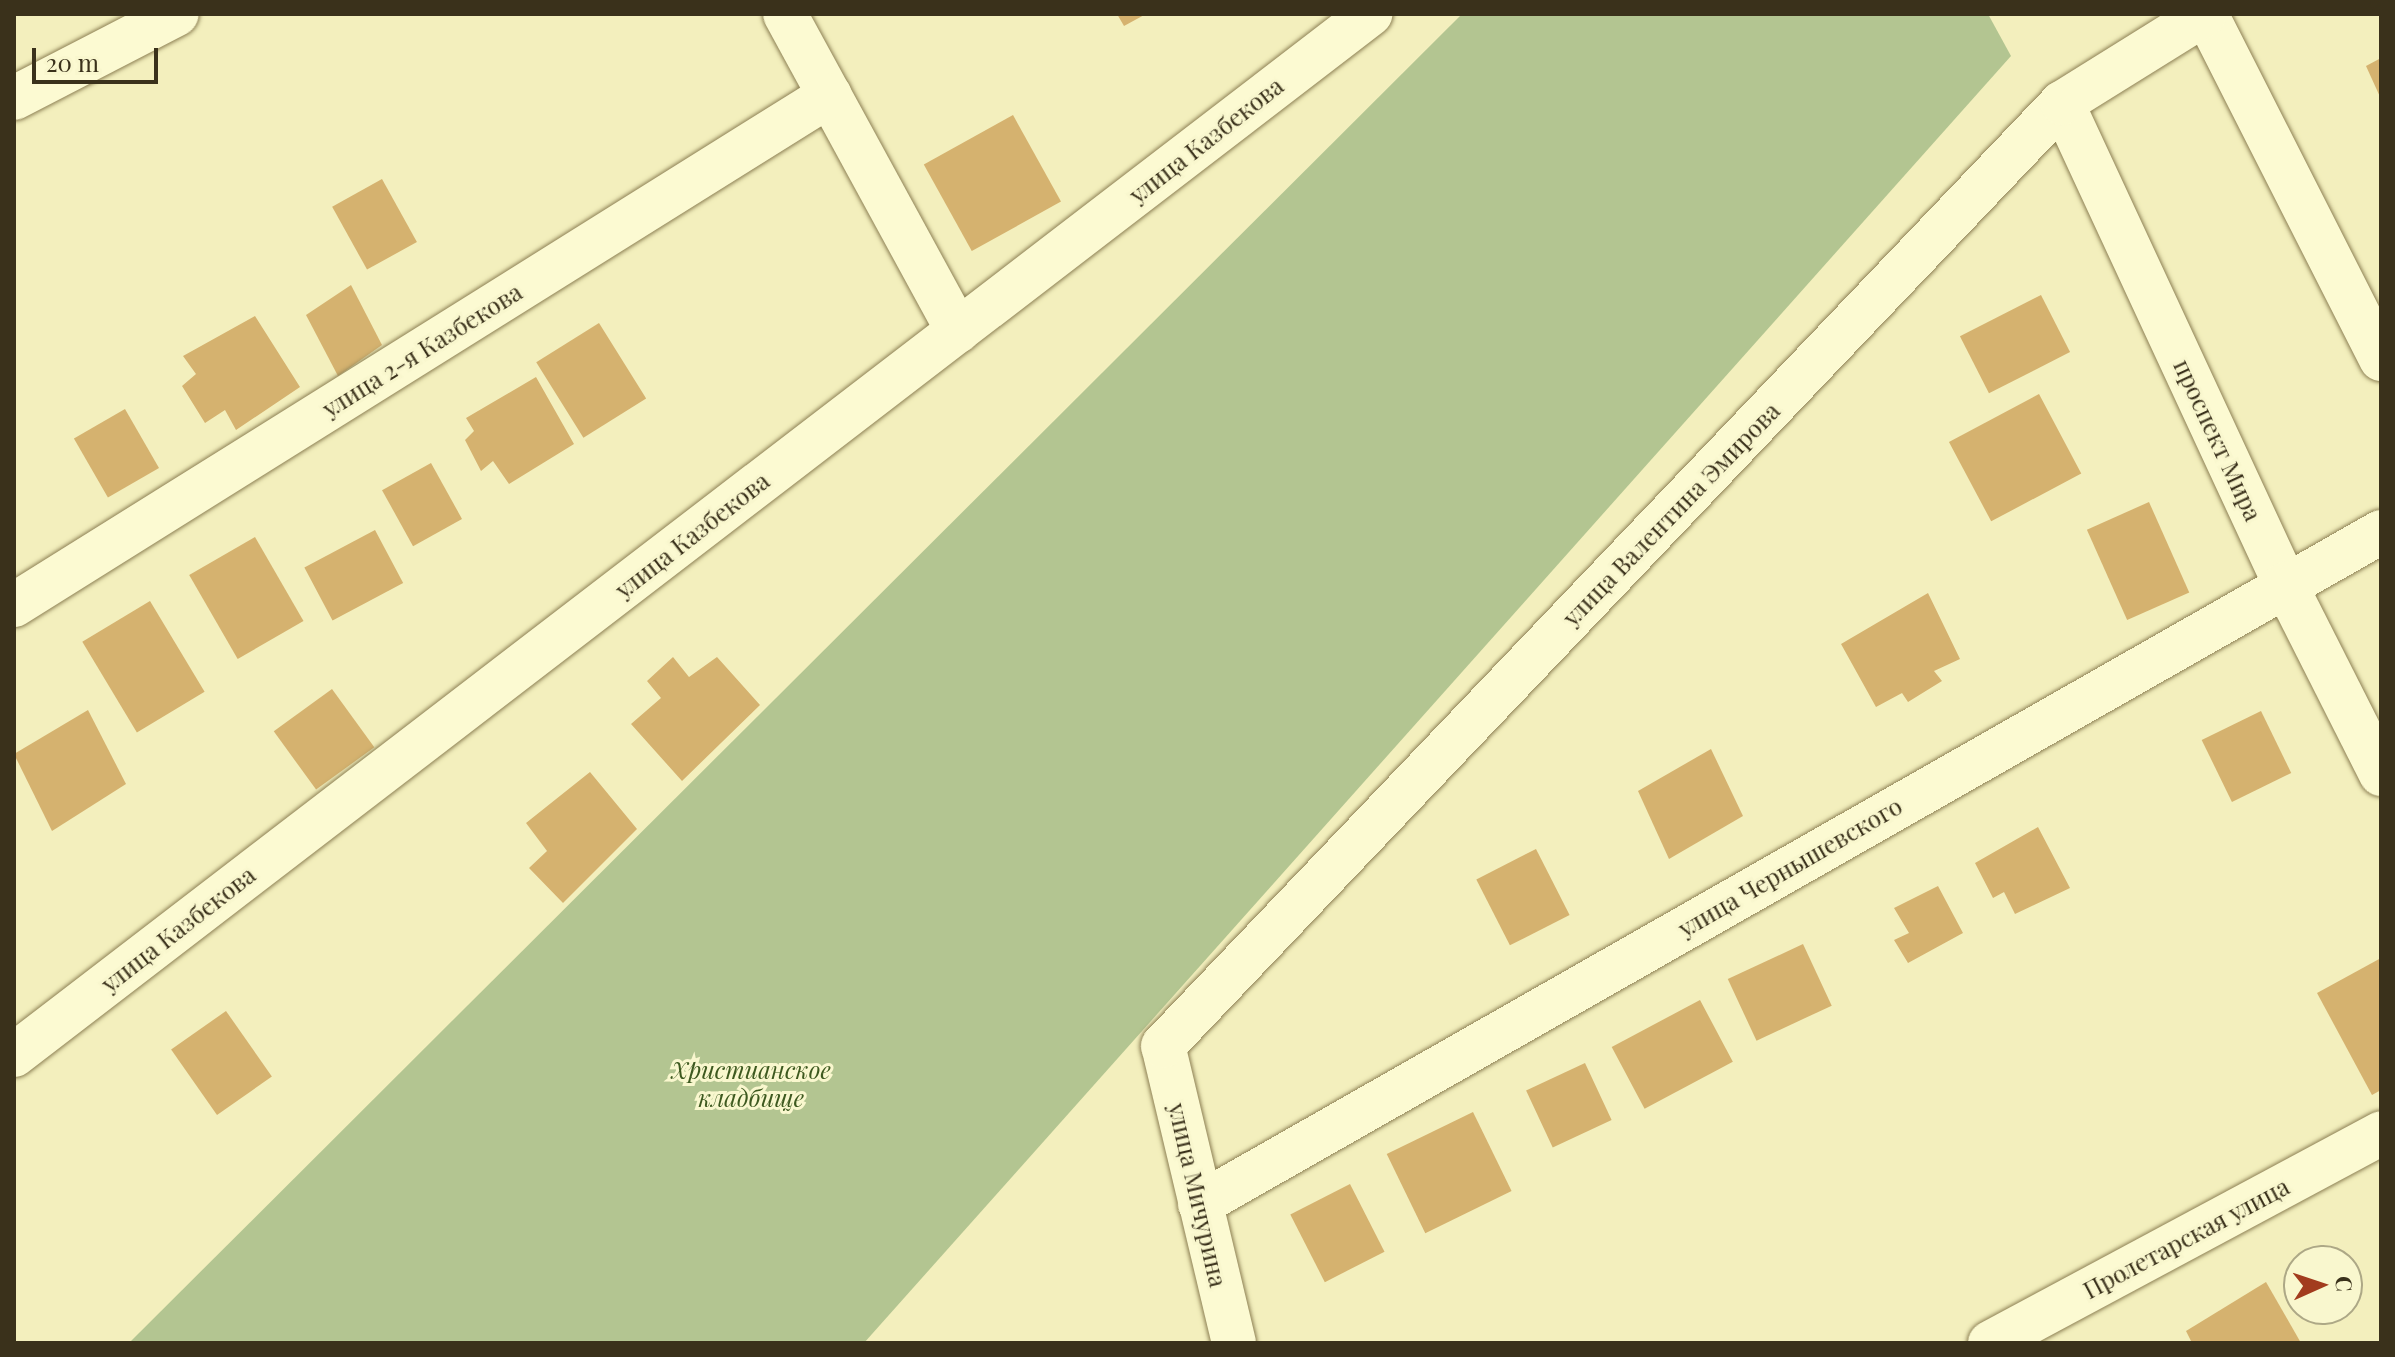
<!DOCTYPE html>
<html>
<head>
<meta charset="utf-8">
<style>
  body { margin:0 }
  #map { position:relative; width:2395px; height:1357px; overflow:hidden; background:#f3efbd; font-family:"Playfair Display",serif }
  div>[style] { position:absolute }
  .cemetery>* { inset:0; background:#b3c591 }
  .building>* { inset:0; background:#d5b26f; transform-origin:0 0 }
  .roads { filter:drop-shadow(0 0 2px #8d8054) drop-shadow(0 0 2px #8d8054) }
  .street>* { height:44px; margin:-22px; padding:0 22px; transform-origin:22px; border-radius:22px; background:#fcfad2 }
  span { translate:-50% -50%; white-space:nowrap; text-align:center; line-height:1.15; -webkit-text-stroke:6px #f9f7ce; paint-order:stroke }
  .street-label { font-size:24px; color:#3a311b }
  .park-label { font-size:24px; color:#3d591f; font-style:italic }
  .frame { position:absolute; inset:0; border:16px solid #3a311b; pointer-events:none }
  .north { position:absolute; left:2283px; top:1245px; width:80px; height:80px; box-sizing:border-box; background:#f9f7ce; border:2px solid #ada886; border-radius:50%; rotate:87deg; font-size:22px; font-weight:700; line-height:32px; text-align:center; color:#3a311b }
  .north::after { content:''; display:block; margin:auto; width:28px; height:36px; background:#a23c1e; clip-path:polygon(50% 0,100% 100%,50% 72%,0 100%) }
  .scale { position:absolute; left:32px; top:48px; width:126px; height:36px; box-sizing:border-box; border:4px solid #3a311b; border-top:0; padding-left:10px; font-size:24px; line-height:28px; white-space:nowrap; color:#3a311b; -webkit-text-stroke:6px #f9f7ce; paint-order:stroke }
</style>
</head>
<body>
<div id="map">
  <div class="cemetery">
    <i style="clip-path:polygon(1462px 14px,1988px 14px,2011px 56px,864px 1343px,129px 1343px)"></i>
  </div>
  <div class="building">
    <i style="clip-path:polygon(1117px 14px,1146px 14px,1124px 26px)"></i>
    <i style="clip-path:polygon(2381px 58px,2381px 99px,2366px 66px)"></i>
    <i style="left:1013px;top:115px;width:99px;height:102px;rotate:61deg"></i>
    <i style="left:382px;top:179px;width:72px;height:57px;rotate:61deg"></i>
    <i style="clip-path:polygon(351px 285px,382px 345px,338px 376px,306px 315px)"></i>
    <i style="left:2041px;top:295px;width:64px;height:91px;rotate:63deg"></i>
    <i style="clip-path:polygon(255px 316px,300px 387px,236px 430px,225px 410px,205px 423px,182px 386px,196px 374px,183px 356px)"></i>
    <i style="left:599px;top:323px;width:89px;height:74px;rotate:58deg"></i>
    <i style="clip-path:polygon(536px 377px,574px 444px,509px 484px,493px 461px,481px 471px,465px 440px,474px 431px,466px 418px)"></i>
    <i style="left:2039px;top:394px;width:90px;height:102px;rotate:62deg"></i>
    <i style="left:125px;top:409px;width:68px;height:59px;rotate:60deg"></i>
    <i style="left:431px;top:463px;width:64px;height:56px;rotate:61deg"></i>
    <i style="left:2149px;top:502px;width:99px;height:68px;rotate:66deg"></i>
    <i style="left:375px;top:530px;width:60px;height:80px;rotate:62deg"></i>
    <i style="left:255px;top:537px;width:97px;height:76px;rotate:60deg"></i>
    <i style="clip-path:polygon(1928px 593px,1960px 659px,1934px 671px,1942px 681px,1908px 702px,1902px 693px,1876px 707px,1841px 644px)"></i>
    <i style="left:150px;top:601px;width:106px;height:79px;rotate:59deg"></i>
    <i style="clip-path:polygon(673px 657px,689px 677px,717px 657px,760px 705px,682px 781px,631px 724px,661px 698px,647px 681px)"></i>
    <i style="left:332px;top:689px;width:72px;height:72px;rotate:54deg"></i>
    <i style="clip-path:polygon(88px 710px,126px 784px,52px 831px,14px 754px)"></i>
    <i style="left:2261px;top:711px;width:69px;height:66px;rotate:64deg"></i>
    <i style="clip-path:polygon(1711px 749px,1743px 816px,1669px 859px,1638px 791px)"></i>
    <i style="clip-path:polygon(590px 772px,637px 829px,563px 903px,529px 868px,547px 851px,526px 823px)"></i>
    <i style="clip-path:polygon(2038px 827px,2070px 888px,2015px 914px,2004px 892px,1993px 898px,1975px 863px)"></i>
    <i style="left:1536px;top:849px;width:74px;height:67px;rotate:63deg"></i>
    <i style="clip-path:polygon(1938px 886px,1963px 933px,1908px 963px,1894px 940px,1909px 933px,1894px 908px)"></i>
    <i style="left:1803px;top:944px;width:68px;height:83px;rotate:65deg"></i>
    <i style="clip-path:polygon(2381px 958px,2381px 1090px,2372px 1095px,2317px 993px)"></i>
    <i style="left:1700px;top:1000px;width:70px;height:100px;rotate:62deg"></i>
    <i style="left:226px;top:1011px;width:80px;height:67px;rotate:55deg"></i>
    <i style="left:1585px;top:1063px;width:63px;height:65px;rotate:65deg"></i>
    <i style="left:1473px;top:1112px;width:88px;height:96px;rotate:64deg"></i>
    <i style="left:1350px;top:1184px;width:76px;height:67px;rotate:63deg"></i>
    <i style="clip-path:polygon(2266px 1282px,2301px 1343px,2192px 1343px,2186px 1331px)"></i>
  </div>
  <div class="roads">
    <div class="street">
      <i style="left:785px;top:14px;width:361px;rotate:61.4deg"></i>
      <i style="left:2206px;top:14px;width:387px;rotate:63.1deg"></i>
      <i style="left:14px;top:98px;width:183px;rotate:-27.3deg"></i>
      <i style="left:2062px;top:103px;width:530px;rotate:65.13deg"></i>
      <i style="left:2285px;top:584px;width:213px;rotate:63.2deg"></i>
      <i style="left:14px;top:605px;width:962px;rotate:-32.01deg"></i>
      <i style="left:14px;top:1055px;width:1710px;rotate:-37.51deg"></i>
      <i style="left:1200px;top:1204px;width:1359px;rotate:-29.64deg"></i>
      <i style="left:1234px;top:1343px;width:305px;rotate:-103.4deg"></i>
      <i style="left:1163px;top:1046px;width:1303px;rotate:-46.37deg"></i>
      <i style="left:2062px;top:103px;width:168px;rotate:-31.9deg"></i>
      <i style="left:1990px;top:1343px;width:444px;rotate:-28.2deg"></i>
    </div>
  </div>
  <div class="street-label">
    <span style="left:1206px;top:140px;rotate:-38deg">улица Казбекова</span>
    <span style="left:422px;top:350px;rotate:-32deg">улица 2-я Казбекова</span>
    <span style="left:2218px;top:440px;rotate:65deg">проспект Мира</span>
    <span style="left:1671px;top:514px;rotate:-46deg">улица Валентина Эмирова</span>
    <span style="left:692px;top:535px;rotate:-38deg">улица Казбекова</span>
    <span style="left:1790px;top:867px;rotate:-30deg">улица Чернышевского</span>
    <span style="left:178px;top:929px;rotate:-38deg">улица Казбекова</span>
    <span style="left:1198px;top:1195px;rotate:77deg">улица Мичурина</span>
    <span style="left:2186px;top:1238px;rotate:-28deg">Пролетарская улица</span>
  </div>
  <div class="park-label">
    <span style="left:751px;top:1084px">Христианское<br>кладбище</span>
  </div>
  <div class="frame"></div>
  <div class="north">С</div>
  <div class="scale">20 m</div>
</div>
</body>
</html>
